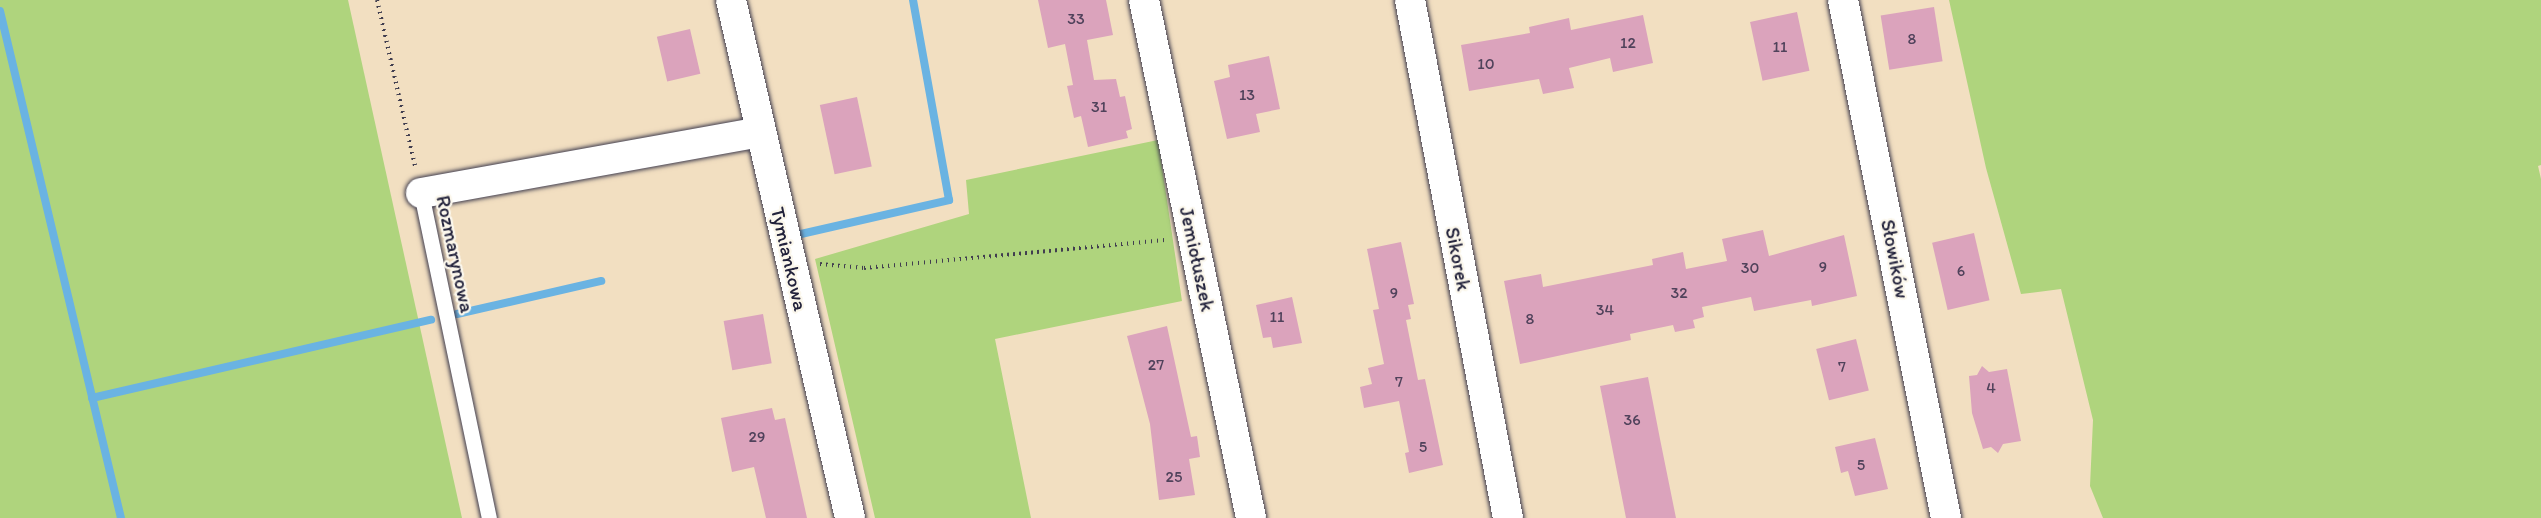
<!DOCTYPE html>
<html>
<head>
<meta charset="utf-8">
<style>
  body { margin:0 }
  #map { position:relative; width:2541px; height:518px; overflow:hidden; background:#f2dfc1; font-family:Itim,sans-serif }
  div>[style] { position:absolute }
  .green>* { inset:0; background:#afd47d }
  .stream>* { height:8px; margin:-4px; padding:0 4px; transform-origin:4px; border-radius:4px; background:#6ab3e2 }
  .building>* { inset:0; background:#dba3bc; transform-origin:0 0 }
  .path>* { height:4px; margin-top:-2px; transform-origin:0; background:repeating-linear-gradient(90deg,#413e4f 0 1.5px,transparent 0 6px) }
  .roads { filter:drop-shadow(0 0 2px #413e4f) drop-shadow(0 0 2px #413e4f) }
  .service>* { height:15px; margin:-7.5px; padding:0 7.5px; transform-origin:7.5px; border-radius:7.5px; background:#fff }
  .minor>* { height:30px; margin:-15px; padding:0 15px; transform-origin:15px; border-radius:15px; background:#fff }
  span { translate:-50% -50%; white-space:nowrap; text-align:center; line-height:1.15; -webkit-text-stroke:4.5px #fbf7ec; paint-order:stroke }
  .number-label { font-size:16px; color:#50425b }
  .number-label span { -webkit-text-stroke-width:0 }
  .street-label { font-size:20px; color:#22223b }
</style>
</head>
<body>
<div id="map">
  <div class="green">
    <i style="clip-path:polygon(0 0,348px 0,462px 518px,0 518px)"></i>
    <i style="clip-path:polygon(1949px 0,2541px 0,2541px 165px,2538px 166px,2541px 179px,2541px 518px,2103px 518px,2090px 486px,2093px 420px,2061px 289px,2021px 294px,1986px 168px)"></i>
    <i style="clip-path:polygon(1158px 140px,1182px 301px,995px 339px,1031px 518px,875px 518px,815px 259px,969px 214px,966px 180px)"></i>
  </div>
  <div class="stream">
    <i style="left:0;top:11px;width:521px;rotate:76.58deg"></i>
    <i style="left:801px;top:234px;width:152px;rotate:-12.9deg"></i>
    <i style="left:949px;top:200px;width:203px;rotate:-100.2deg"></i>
    <i style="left:457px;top:314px;width:148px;rotate:-12.9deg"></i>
    <i style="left:92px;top:398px;width:348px;rotate:-13deg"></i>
  </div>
  <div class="building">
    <i style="clip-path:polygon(1038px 0,1106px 0,1113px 35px,1087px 40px,1094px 80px,1116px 79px,1120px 97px,1125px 96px,1132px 129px,1126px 131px,1128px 138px,1088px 147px,1081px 116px,1074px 118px,1067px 86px,1073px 85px,1065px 44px,1048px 48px)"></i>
    <i style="left:1934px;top:7px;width:55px;height:54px;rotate:81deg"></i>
    <i style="left:1797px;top:12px;width:60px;height:48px;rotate:78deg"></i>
    <i style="clip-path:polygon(1643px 15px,1653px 63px,1613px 72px,1610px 58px,1569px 68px,1574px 88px,1543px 94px,1539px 79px,1469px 91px,1461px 45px,1530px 33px,1529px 27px,1569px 18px,1571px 30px)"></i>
    <i style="left:690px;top:29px;width:46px;height:34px;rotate:77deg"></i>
    <i style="clip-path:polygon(1269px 56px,1280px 109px,1256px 114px,1260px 132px,1227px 139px,1214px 81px,1230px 77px,1228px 65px)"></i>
    <i style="left:857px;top:97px;width:71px;height:38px;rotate:78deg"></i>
    <i style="clip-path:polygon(1763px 230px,1769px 256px,1844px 235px,1857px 296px,1812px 306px,1811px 300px,1754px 311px,1751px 297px,1702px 307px,1704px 317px,1693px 320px,1695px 328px,1675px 332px,1673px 325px,1630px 334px,1631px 340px,1520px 364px,1504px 281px,1541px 274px,1543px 287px,1653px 265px,1652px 259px,1683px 252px,1686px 269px,1727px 261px,1722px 239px)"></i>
    <i style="left:1974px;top:233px;width:69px;height:43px;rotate:77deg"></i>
    <i style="clip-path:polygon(1401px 242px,1414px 304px,1408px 305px,1411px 319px,1406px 320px,1418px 380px,1425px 379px,1443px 465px,1409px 473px,1405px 453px,1409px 452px,1399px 401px,1364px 408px,1360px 387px,1372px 384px,1368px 368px,1384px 364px,1373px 310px,1379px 309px,1367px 249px)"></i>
    <i style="clip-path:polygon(1292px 297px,1302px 343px,1273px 348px,1271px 337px,1263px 338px,1256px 305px)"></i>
    <i style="left:763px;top:314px;width:50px;height:40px;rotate:80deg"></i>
    <i style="clip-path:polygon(1167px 326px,1191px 437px,1197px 436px,1200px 457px,1189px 459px,1195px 495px,1159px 500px,1150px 424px,1127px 336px)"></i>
    <i style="left:1856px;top:339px;width:53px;height:41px;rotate:76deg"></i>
    <i style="clip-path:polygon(1982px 366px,1989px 372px,2007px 369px,2021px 441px,2003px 444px,1998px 453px,1991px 447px,1983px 449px,1972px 413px,1969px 376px,1977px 375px)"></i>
    <i style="clip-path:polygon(1648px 377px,1660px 439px,1676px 518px,1626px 518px,1600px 386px)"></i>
    <i style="clip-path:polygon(772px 408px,775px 420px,785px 418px,807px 518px,766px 518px,754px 467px,732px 472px,721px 418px)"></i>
    <i style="clip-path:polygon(1875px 438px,1888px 489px,1855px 496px,1848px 471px,1841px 473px,1835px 447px)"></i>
  </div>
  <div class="path">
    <i style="left:377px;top:0;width:170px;rotate:77.1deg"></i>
    <i style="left:820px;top:264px;width:44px;rotate:5.2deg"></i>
    <i style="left:864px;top:268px;width:302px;rotate:-5.3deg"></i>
  </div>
  <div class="roads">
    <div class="service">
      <i style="left:421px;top:193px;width:332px;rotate:78.2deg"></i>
    </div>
    <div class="minor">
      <i style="left:731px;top:0;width:531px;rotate:77.06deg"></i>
      <i style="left:1144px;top:0;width:529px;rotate:78.33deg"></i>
      <i style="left:1410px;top:0;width:527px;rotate:79.29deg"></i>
      <i style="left:1843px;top:0;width:528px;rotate:78.75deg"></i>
      <i style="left:421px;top:193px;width:344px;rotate:-10.2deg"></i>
    </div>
  </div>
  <div class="number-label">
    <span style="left:1076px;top:19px">33</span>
    <span style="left:1912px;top:39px">8</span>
    <span style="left:1628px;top:43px">12</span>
    <span style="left:1780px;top:47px">11</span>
    <span style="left:1486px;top:64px">10</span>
    <span style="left:1247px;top:95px">13</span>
    <span style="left:1099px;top:107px">31</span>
    <span style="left:1823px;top:267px">9</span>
    <span style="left:1750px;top:268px">30</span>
    <span style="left:1961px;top:271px">6</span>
    <span style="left:1394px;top:293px">9</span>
    <span style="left:1679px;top:293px">32</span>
    <span style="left:1605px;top:310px">34</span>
    <span style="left:1277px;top:317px">11</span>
    <span style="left:1530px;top:319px">8</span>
    <span style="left:1156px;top:365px">27</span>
    <span style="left:1842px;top:367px">7</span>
    <span style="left:1399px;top:382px">7</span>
    <span style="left:1991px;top:388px">4</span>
    <span style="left:1632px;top:420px">36</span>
    <span style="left:757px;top:437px">29</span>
    <span style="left:1423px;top:447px">5</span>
    <span style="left:1861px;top:465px">5</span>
    <span style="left:1174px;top:477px">25</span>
  </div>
  <div class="street-label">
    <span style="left:455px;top:254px;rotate:78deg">Rozmarynowa</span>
    <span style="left:789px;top:259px;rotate:77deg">Tymiankowa</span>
    <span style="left:1197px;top:259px;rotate:78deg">Jemiołuszek</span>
    <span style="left:1458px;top:259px;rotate:79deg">Sikorek</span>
    <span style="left:1895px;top:259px;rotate:79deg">Słowików</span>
  </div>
</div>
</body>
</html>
